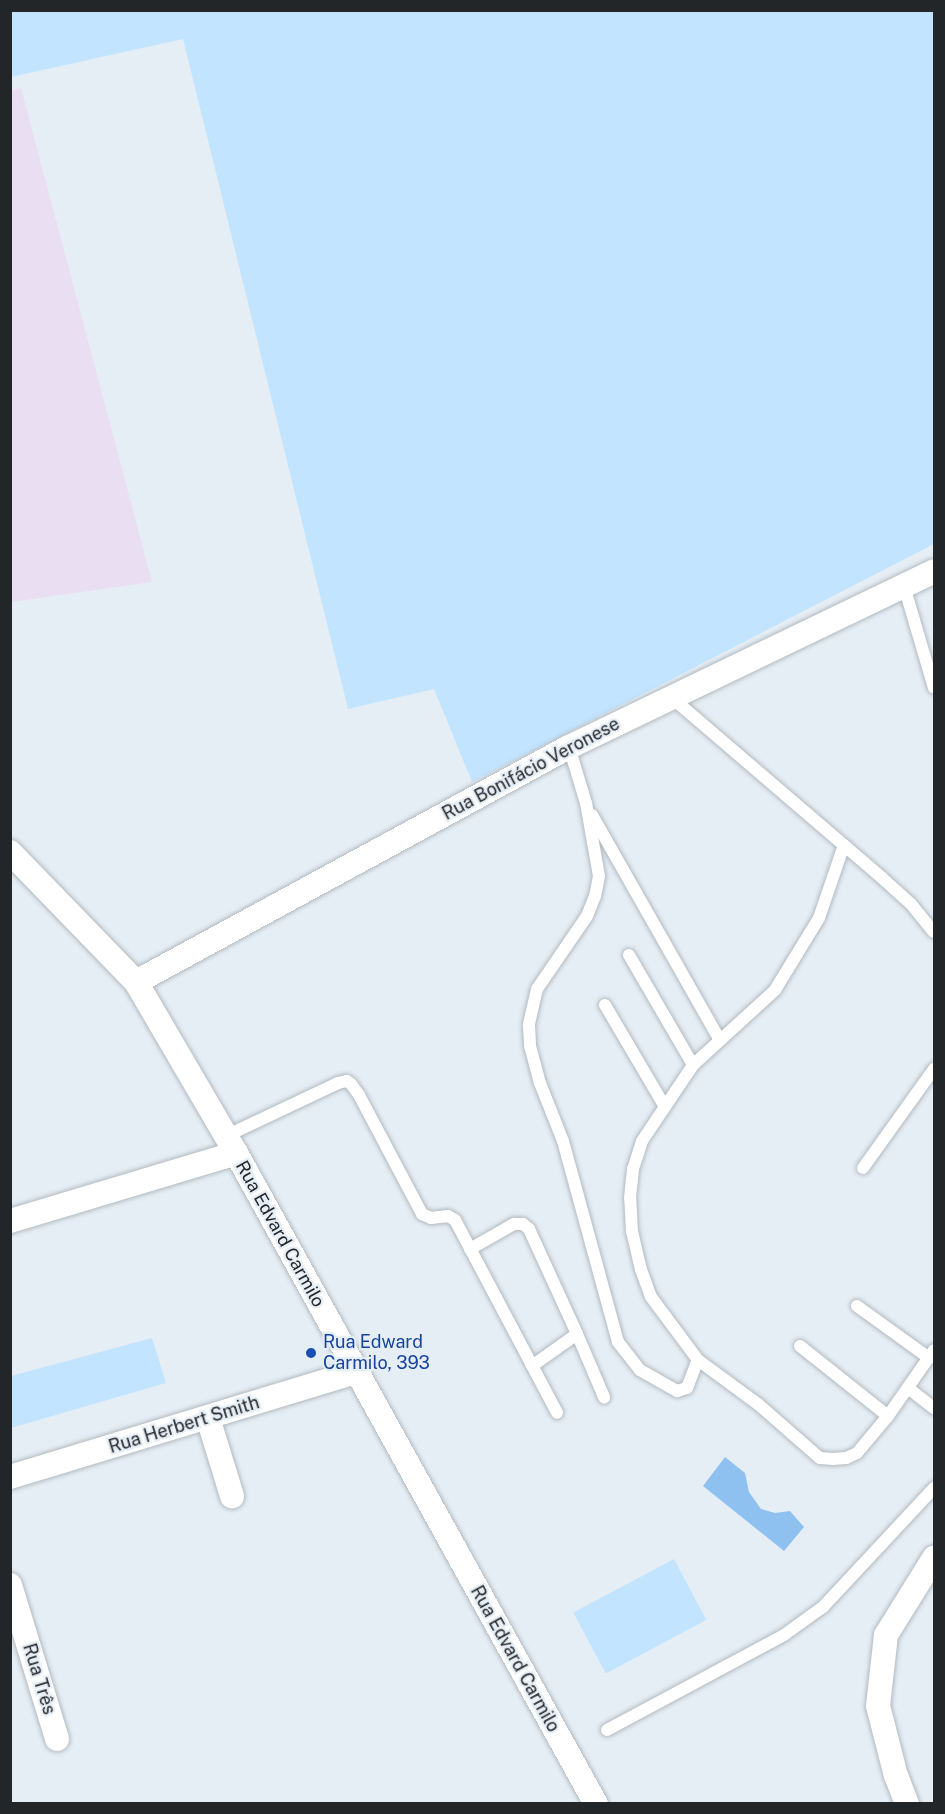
<!DOCTYPE html>
<html>
<head>
<meta charset="utf-8">
<style>
  body { margin:0 }
  #map { position:relative; width:945px; height:1814px; overflow:hidden; background:#e6eef5; font-family:"Public Sans",sans-serif }
  div>[style] { position:absolute }
  .education>* { inset:0; background:#e9def2 }
  .green>* { inset:0; background:#c3e4fe; transform-origin:0 0 }
  .water>* { inset:0; background:#8fc1f0 }
  .roads { filter:drop-shadow(0 0 2px #b2bac0) drop-shadow(0 0 2px #b2bac0) }
  .lane>* { height:12px; margin:-6px; padding:0 6px; transform-origin:6px; border-radius:6px; background:#fff }
  .street>* { height:24px; margin:-12px; padding:0 12px; transform-origin:12px; border-radius:12px; background:#fff }
  .dots>* { width:16px; height:16px; translate:-50% -50%; box-sizing:border-box; border:3px solid #e6eef5; border-radius:50% }
  span { translate:-50% -50%; white-space:nowrap; text-align:center; line-height:1.15; -webkit-text-stroke:4.5px #e6eef5; paint-order:stroke }
  .street-label { font-size:18px; color:#232629 }
  .transit-label { font-size:18px; color:#164399 }
  .left { translate:0 -50%; text-align:left }
  .frame { position:absolute; inset:0; border:12px solid #232629; pointer-events:none }
</style>
</head>
<body>
<div id="map">
  <div class="education">
    <i style="clip-path:polygon(21px 88px,152px 582px,11px 602px,10px 91px)"></i>
  </div>
  <div class="green">
    <i style="clip-path:polygon(10px 11px,934px 11px,934px 544px,472px 782px,434px 689px,348px 709px,183px 39px,11px 77px)"></i>
    <i style="clip-path:polygon(152px 1338px,166px 1383px,11px 1428px,11px 1376px)"></i>
    <i style="left:674px;top:1559px;width:69px;height:114px;rotate:62deg"></i>
  </div>
  <div class="water">
    <i style="clip-path:polygon(725px 1457px,745px 1473px,749px 1492px,761px 1509px,775px 1513px,790px 1511px,804px 1527px,784px 1551px,703px 1486px)"></i>
  </div>
  <div class="roads">
    <div class="lane">
      <i style="left:904px;top:586px;width:106px;rotate:73.6deg"></i>
      <i style="left:671px;top:697px;width:277px;rotate:40.6deg"></i>
      <i style="left:881px;top:877px;width:40px;rotate:42deg"></i>
      <i style="left:911px;top:904px;width:36px;rotate:51deg"></i>
      <i style="left:569px;top:747px;width:59px;rotate:73.1deg"></i>
      <i style="left:586px;top:803px;width:74px;rotate:79.9deg"></i>
      <i style="left:599px;top:876px;width:20px;rotate:101deg"></i>
      <i style="left:595px;top:896px;width:22px;rotate:112deg"></i>
      <i style="left:587px;top:916px;width:88px;rotate:124.4deg"></i>
      <i style="left:537px;top:989px;width:37px;rotate:103deg"></i>
      <i style="left:529px;top:1025px;width:21px;rotate:87deg"></i>
      <i style="left:530px;top:1046px;width:38px;rotate:75deg"></i>
      <i style="left:540px;top:1083px;width:62px;rotate:68.4deg"></i>
      <i style="left:563px;top:1141px;width:208px;rotate:74.7deg"></i>
      <i style="left:618px;top:1342px;width:36px;rotate:52deg"></i>
      <i style="left:640px;top:1370px;width:43px;rotate:29.6deg"></i>
      <i style="left:677px;top:1391px;width:10px;rotate:-17deg"></i>
      <i style="left:687px;top:1388px;width:30px;rotate:-69deg"></i>
      <i style="left:698px;top:1360px;width:74px;rotate:36.3deg"></i>
      <i style="left:758px;top:1404px;width:82px;rotate:41.1deg"></i>
      <i style="left:820px;top:1458px;width:13px;rotate:4deg"></i>
      <i style="left:833px;top:1459px;width:13px;rotate:-4deg"></i>
      <i style="left:846px;top:1458px;width:12px;rotate:-24deg"></i>
      <i style="left:857px;top:1453px;width:48px;rotate:-50deg"></i>
      <i style="left:888px;top:1416px;width:80px;rotate:-55.1deg"></i>
      <i style="left:592px;top:815px;width:259px;rotate:60.4deg"></i>
      <i style="left:629px;top:955px;width:127px;rotate:59.8deg"></i>
      <i style="left:605px;top:1005px;width:118px;rotate:59.5deg"></i>
      <i style="left:226px;top:1136px;width:124px;rotate:-25.3deg"></i>
      <i style="left:338px;top:1083px;width:9px;rotate:-13deg"></i>
      <i style="left:347px;top:1081px;width:5px;rotate:37deg"></i>
      <i style="left:351px;top:1084px;width:14px;rotate:54deg"></i>
      <i style="left:359px;top:1095px;width:135px;rotate:62.1deg"></i>
      <i style="left:422px;top:1214px;width:10px;rotate:24deg"></i>
      <i style="left:431px;top:1218px;width:17px;rotate:-7deg"></i>
      <i style="left:448px;top:1216px;width:8px;rotate:30deg"></i>
      <i style="left:455px;top:1220px;width:218px;rotate:62.1deg"></i>
      <i style="left:863px;top:1168px;width:122px;rotate:-54.4deg"></i>
      <i style="left:470px;top:1249px;width:51px;rotate:-29.6deg"></i>
      <i style="left:514px;top:1224px;width:9px"></i>
      <i style="left:523px;top:1224px;width:8px;rotate:40deg"></i>
      <i style="left:529px;top:1229px;width:115px;rotate:65.4deg"></i>
      <i style="left:577px;top:1334px;width:55px;rotate:144.6deg"></i>
      <i style="left:857px;top:1306px;width:89px;rotate:35.8deg"></i>
      <i style="left:577px;top:1334px;width:69px;rotate:66.8deg"></i>
      <i style="left:800px;top:1346px;width:112px;rotate:38.5deg"></i>
      <i style="left:698px;top:1360px;width:79px;rotate:-126.7deg"></i>
      <i style="left:651px;top:1297px;width:29px;rotate:-110deg"></i>
      <i style="left:641px;top:1270px;width:39px;rotate:-103deg"></i>
      <i style="left:632px;top:1232px;width:34px;rotate:-93deg"></i>
      <i style="left:630px;top:1198px;width:29px;rotate:-84deg"></i>
      <i style="left:633px;top:1169px;width:29px;rotate:-72deg"></i>
      <i style="left:642px;top:1141px;width:92px;rotate:-56.1deg"></i>
      <i style="left:693px;top:1065px;width:111px;rotate:-42.4deg"></i>
      <i style="left:775px;top:990px;width:84px;rotate:-58.6deg"></i>
      <i style="left:819px;top:918px;width:77px;rotate:-71.1deg"></i>
      <i style="left:908px;top:1388px;width:33px;rotate:38deg"></i>
      <i style="left:607px;top:1730px;width:201px;rotate:-28.2deg"></i>
      <i style="left:784px;top:1635px;width:48px;rotate:-35.7deg"></i>
      <i style="left:823px;top:1607px;width:163px;rotate:-47deg"></i>
    </div>
    <div class="street">
      <i style="left:10px;top:852px;width:181px;rotate:45.9deg"></i>
      <i style="left:136px;top:982px;width:198px;rotate:59.7deg"></i>
      <i style="left:236px;top:1153px;width:744px;rotate:61.06deg"></i>
      <i style="left:136px;top:982px;width:493px;rotate:-28.5deg"></i>
      <i style="left:569px;top:747px;width:405px;rotate:-25.7deg"></i>
      <i style="left:10px;top:1221px;width:236px;rotate:-16.7deg"></i>
      <i style="left:208px;top:1418px;width:82px;rotate:72.9deg"></i>
      <i style="left:10px;top:1477px;width:362px;rotate:-16.9deg"></i>
      <i style="left:10px;top:1585px;width:161px;rotate:73deg"></i>
      <i style="left:907px;top:1804px;width:30px;rotate:-111deg"></i>
      <i style="left:896px;top:1776px;width:72px;rotate:-104.4deg"></i>
      <i style="left:878px;top:1706px;width:71px;rotate:-83.6deg"></i>
      <i style="left:886px;top:1635px;width:91px;rotate:-58.1deg"></i>
    </div>
  </div>
  <div class="dots">
    <i style="left:311px;top:1353px;background:#1a4fb4"></i>
  </div>
  <div class="street-label">
    <span style="left:531px;top:769px;rotate:-28deg">Rua Bonifácio Veronese</span>
    <span style="left:280px;top:1234px;rotate:61deg">Rua Edvard Carmilo</span>
    <span style="left:184px;top:1425px;rotate:-17deg">Rua Herbert Smith</span>
    <span style="left:515px;top:1659px;rotate:61deg">Rua Edvard Carmilo</span>
    <span style="left:39px;top:1679px;rotate:73deg">Rua Três</span>
  </div>
  <div class="transit-label">
    <span class="left" style="left:323px;top:1353px">Rua Edward<br>Carmilo, 393</span>
  </div>
  <div class="frame"></div>
</div>
</body>
</html>
